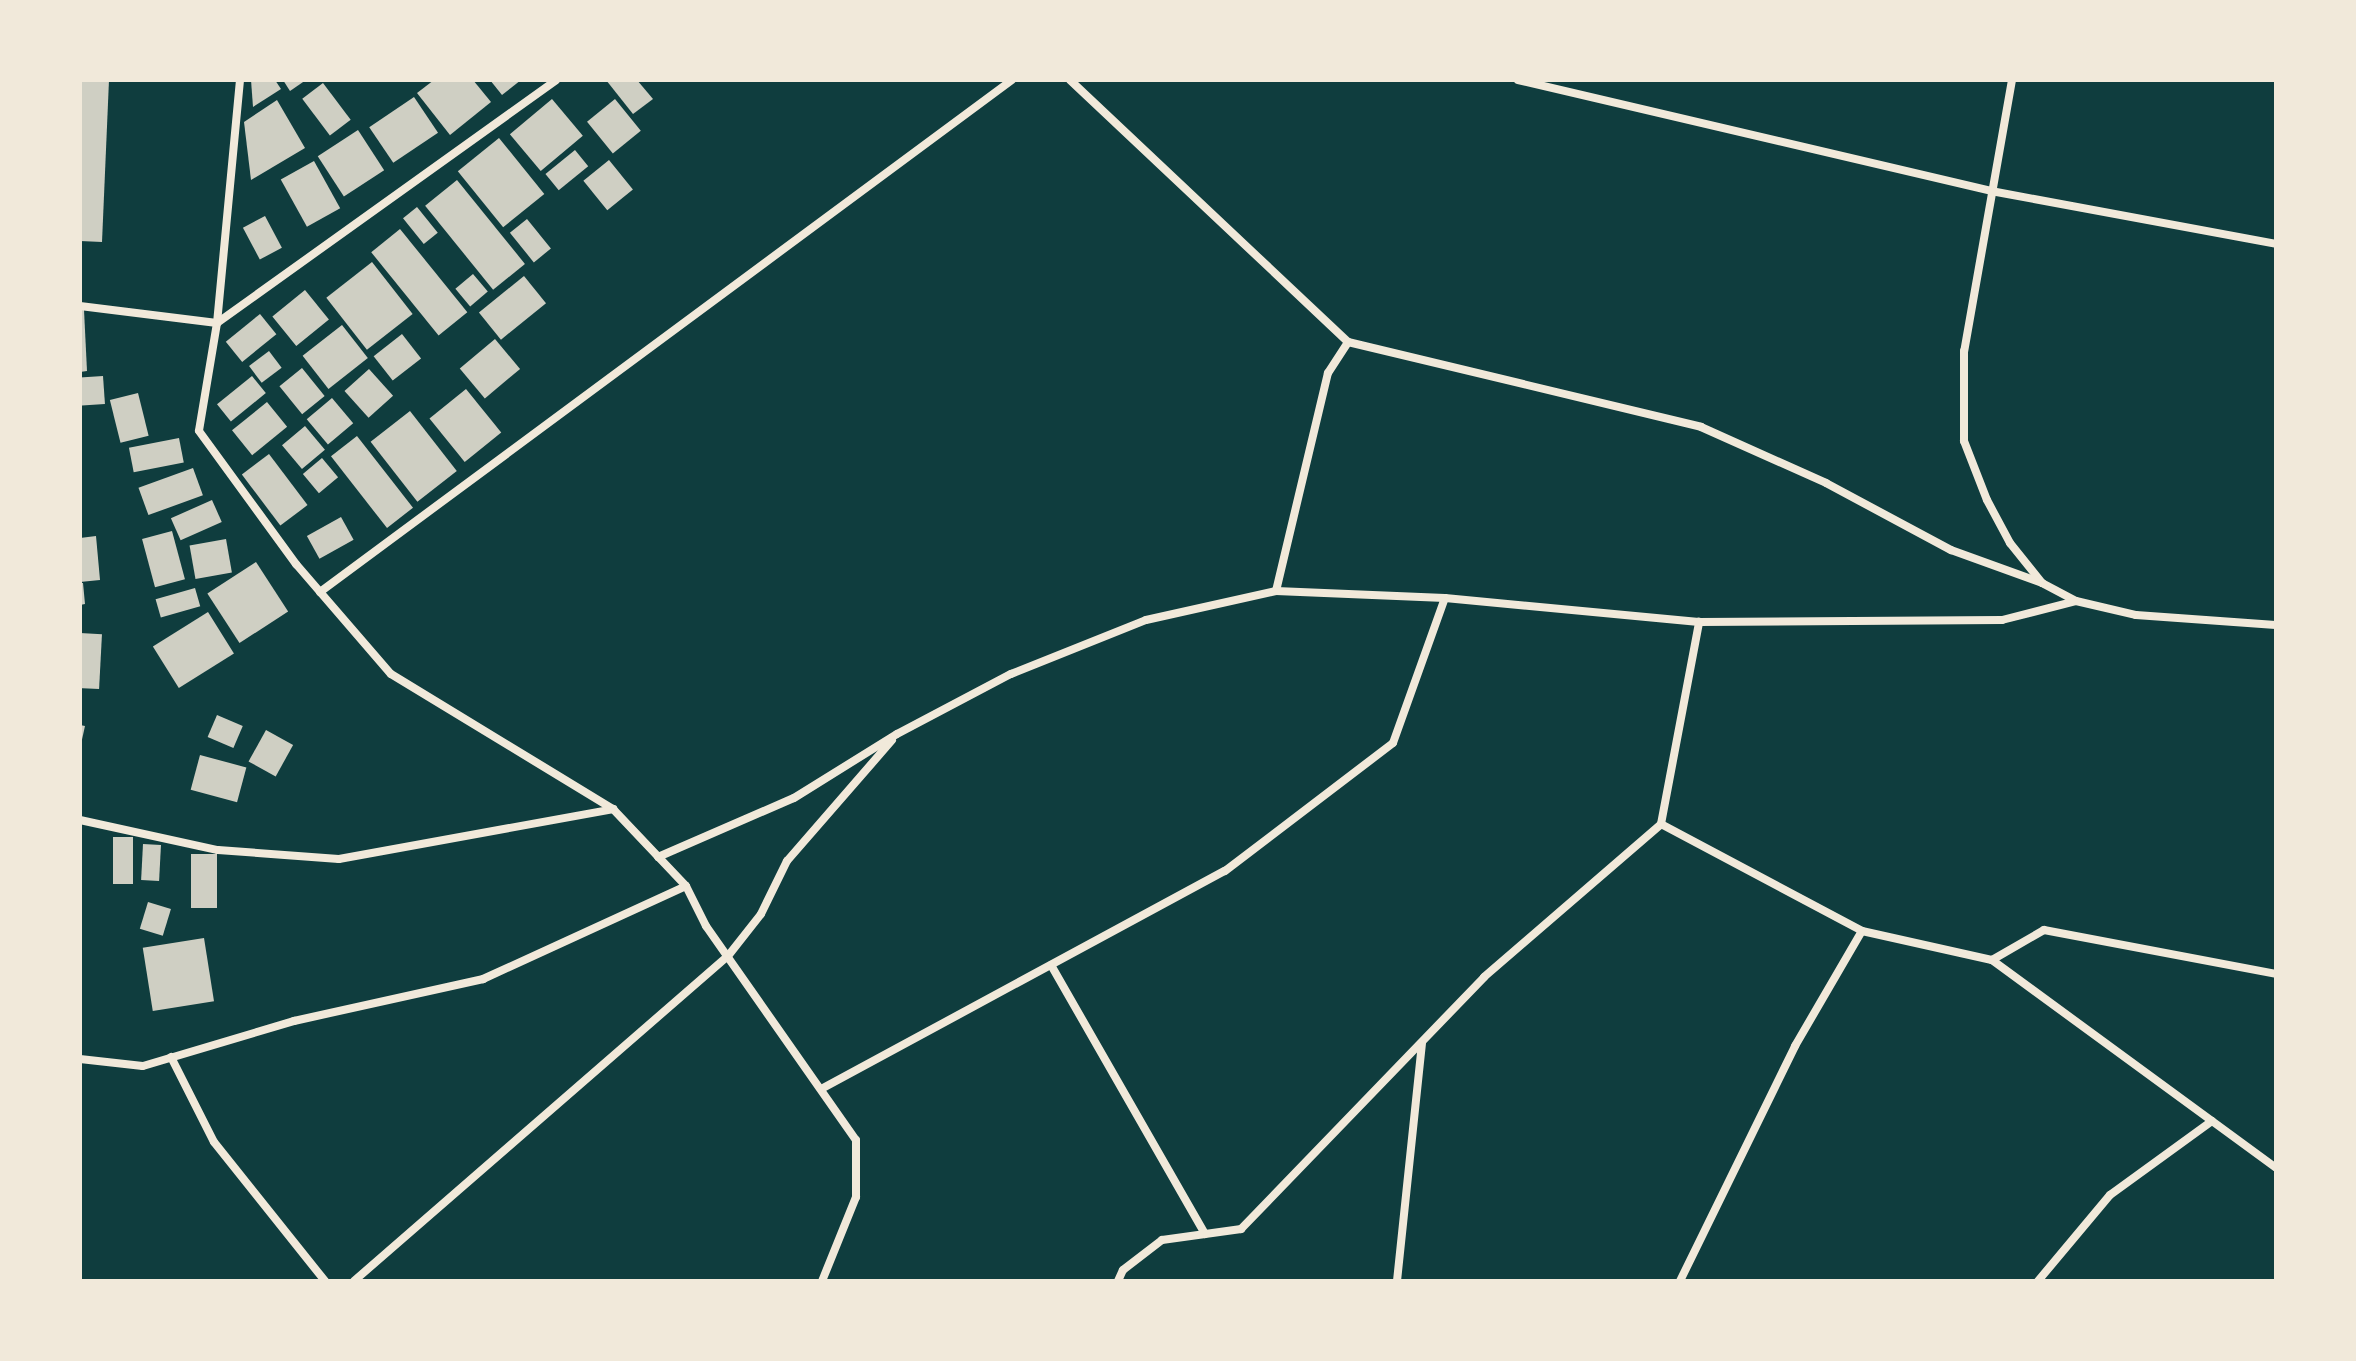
<!DOCTYPE html>
<html>
<head>
<meta charset="utf-8">
<style>
  body { margin:0 }
  #map { position:relative; width:2356px; height:1361px; overflow:hidden; background:#0f3d3e; font-family:"IBM Plex Serif",serif }
  div>[style] { position:absolute }
  .building>* { inset:0; background:#cfcfc3; transform-origin:0 0 }
  .minor>* { height:8px; margin:-4px; padding:0 4px; transform-origin:4px; border-radius:4px; background:#f1e9da }
  span { translate:-50% -50%; white-space:nowrap; text-align:center; line-height:1.15; -webkit-text-stroke:8px #f1e9da; paint-order:stroke }
  .frame { position:absolute; inset:0; border:82px solid #f1e9da; pointer-events:none }
</style>
</head>
<body>
<div id="map">
  <div class="building">
    <i style="clip-path:polygon(80px 80px,109px 80px,102px 242px,80px 241px)"></i>
    <i style="clip-path:polygon(251px 80px,275px 80px,281px 89px,253px 107px)"></i>
    <i style="clip-path:polygon(283px 80px,306px 80px,290px 91px)"></i>
    <i style="clip-path:polygon(434px 80px,473px 80px,491px 102px,450px 135px,417px 93px)"></i>
    <i style="clip-path:polygon(490px 80px,521px 80px,502px 95px)"></i>
    <i style="clip-path:polygon(606px 80px,637px 80px,653px 99px,633px 114px)"></i>
    <i style="left:323px;top:83px;width:46px;height:26px;rotate:53deg"></i>
    <i style="left:414px;top:97px;width:43px;height:54px;rotate:56deg"></i>
    <i style="left:552px;top:99px;width:48px;height:55px;rotate:50deg"></i>
    <i style="left:615px;top:99px;width:41px;height:36px;rotate:51deg"></i>
    <i style="clip-path:polygon(277px 100px,305px 148px,251px 180px,244px 122px)"></i>
    <i style="left:358px;top:130px;width:48px;height:48px;rotate:57deg"></i>
    <i style="left:499px;top:138px;width:72px;height:53px;rotate:51deg"></i>
    <i style="left:575px;top:150px;width:21px;height:38px;rotate:51deg"></i>
    <i style="left:609px;top:160px;width:38px;height:33px;rotate:51deg"></i>
    <i style="left:314px;top:161px;width:54px;height:38px;rotate:61deg"></i>
    <i style="left:457px;top:180px;width:108px;height:41px;rotate:51deg"></i>
    <i style="left:417px;top:207px;width:33px;height:18px;rotate:51deg"></i>
    <i style="left:265px;top:216px;width:36px;height:25px;rotate:62deg"></i>
    <i style="left:527px;top:219px;width:38px;height:22px;rotate:51deg"></i>
    <i style="left:400px;top:229px;width:107px;height:37px;rotate:51deg"></i>
    <i style="left:372px;top:262px;width:66px;height:58px;rotate:52deg"></i>
    <i style="left:473px;top:274px;width:23px;height:23px;rotate:50deg"></i>
    <i style="left:524px;top:276px;width:35px;height:58px;rotate:51deg"></i>
    <i style="left:305px;top:290px;width:38px;height:42px;rotate:51deg"></i>
    <i style="clip-path:polygon(80px 310px,84px 310px,87px 371px,80px 372px)"></i>
    <i style="left:260px;top:314px;width:26px;height:44px;rotate:51deg"></i>
    <i style="left:342px;top:325px;width:42px;height:50px;rotate:52deg"></i>
    <i style="left:402px;top:334px;width:31px;height:36px;rotate:52deg"></i>
    <i style="left:495px;top:339px;width:39px;height:46px;rotate:50deg"></i>
    <i style="left:269px;top:351px;width:21px;height:25px;rotate:53deg"></i>
    <i style="left:302px;top:368px;width:36px;height:29px;rotate:51deg"></i>
    <i style="left:369px;top:369px;width:36px;height:33px;rotate:48deg"></i>
    <i style="left:103px;top:376px;width:28px;height:23px;rotate:86deg"></i>
    <i style="left:252px;top:376px;width:22px;height:45px;rotate:51deg"></i>
    <i style="left:466px;top:389px;width:56px;height:47px;rotate:51deg"></i>
    <i style="left:138px;top:393px;width:44px;height:29px;rotate:76deg"></i>
    <i style="left:332px;top:398px;width:33px;height:33px;rotate:50deg"></i>
    <i style="left:267px;top:402px;width:32px;height:45px;rotate:51deg"></i>
    <i style="left:410px;top:411px;width:76px;height:50px;rotate:52deg"></i>
    <i style="left:305px;top:426px;width:31px;height:30px;rotate:50deg"></i>
    <i style="left:357px;top:436px;width:91px;height:33px;rotate:52deg"></i>
    <i style="left:179px;top:438px;width:25px;height:51px;rotate:79deg"></i>
    <i style="left:269px;top:454px;width:64px;height:34px;rotate:53deg"></i>
    <i style="left:322px;top:458px;width:25px;height:25px;rotate:50deg"></i>
    <i style="left:193px;top:468px;width:29px;height:58px;rotate:70deg"></i>
    <i style="left:212px;top:500px;width:24px;height:45px;rotate:66deg"></i>
    <i style="left:341px;top:517px;width:26px;height:39px;rotate:61deg"></i>
    <i style="left:172px;top:531px;width:50px;height:31px;rotate:75deg"></i>
    <i style="clip-path:polygon(96px 536px,100px 580px,80px 582px,80px 538px)"></i>
    <i style="left:226px;top:539px;width:34px;height:37px;rotate:80deg"></i>
    <i style="left:256px;top:562px;width:59px;height:58px;rotate:57deg"></i>
    <i style="clip-path:polygon(80px 583px,83px 583px,85px 604px,80px 605px)"></i>
    <i style="left:195px;top:588px;width:19px;height:41px;rotate:74deg"></i>
    <i style="left:208px;top:612px;width:49px;height:65px;rotate:58deg"></i>
    <i style="left:80px;top:633px;width:22px;height:55px;rotate:3deg"></i>
    <i style="left:217px;top:715px;width:28px;height:24px;rotate:23deg"></i>
    <i style="clip-path:polygon(80px 725px,85px 726px,81px 744px,80px 744px)"></i>
    <i style="left:266px;top:730px;width:31px;height:36px;rotate:29deg"></i>
    <i style="left:200px;top:755px;width:48px;height:36px;rotate:15deg"></i>
    <i style="left:113px;top:837px;width:20px;height:47px"></i>
    <i style="left:143px;top:844px;width:18px;height:36px;rotate:3deg"></i>
    <i style="left:217px;top:854px;width:54px;height:26px;rotate:90deg"></i>
    <i style="left:148px;top:902px;width:24px;height:28px;rotate:17deg"></i>
    <i style="left:204px;top:938px;width:64px;height:62px;rotate:81deg"></i>
  </div>
  <div class="minor">
    <i style="left:240px;top:80px;width:244px;rotate:95.4deg"></i>
    <i style="left:217px;top:323px;width:109px;rotate:99.5deg"></i>
    <i style="left:199px;top:431px;width:165px;rotate:53.9deg"></i>
    <i style="left:296px;top:564px;width:145px;rotate:49.2deg"></i>
    <i style="left:391px;top:674px;width:260px;rotate:31.3deg"></i>
    <i style="left:613px;top:809px;width:106px;rotate:46.5deg"></i>
    <i style="left:686px;top:886px;width:45px;rotate:63.4deg"></i>
    <i style="left:706px;top:926px;width:261px;rotate:55deg"></i>
    <i style="left:856px;top:1140px;width:57px;rotate:90deg"></i>
    <i style="left:856px;top:1197px;width:91px;rotate:112deg"></i>
    <i style="left:1070px;top:80px;width:382px;rotate:43.3deg"></i>
    <i style="left:1348px;top:342px;width:363px;rotate:13.5deg"></i>
    <i style="left:1701px;top:427px;width:137px;rotate:24.1deg"></i>
    <i style="left:1826px;top:483px;width:142px;rotate:28.2deg"></i>
    <i style="left:1951px;top:550px;width:97px;rotate:19.9deg"></i>
    <i style="left:1518px;top:80px;width:486px;rotate:13.2deg"></i>
    <i style="left:1991px;top:191px;width:290px;rotate:10.5deg"></i>
    <i style="left:2012px;top:80px;width:275px;rotate:100deg"></i>
    <i style="left:1964px;top:351px;width:90px;rotate:90deg"></i>
    <i style="left:1964px;top:441px;width:63px;rotate:68.7deg"></i>
    <i style="left:1987px;top:500px;width:49px;rotate:61.9deg"></i>
    <i style="left:2010px;top:543px;width:51px;rotate:51.3deg"></i>
    <i style="left:2042px;top:583px;width:38px;rotate:28deg"></i>
    <i style="left:2076px;top:601px;width:62px;rotate:13.1deg"></i>
    <i style="left:2136px;top:615px;width:140px;rotate:4.1deg"></i>
    <i style="left:80px;top:306px;width:138px;rotate:7.1deg"></i>
    <i style="left:217px;top:323px;width:417px;rotate:-35.6deg"></i>
    <i style="left:1276px;top:591px;width:224px;rotate:-76.6deg"></i>
    <i style="left:1328px;top:373px;width:37px;rotate:-57deg"></i>
    <i style="left:320px;top:592px;width:861px;rotate:-36.5deg"></i>
    <i style="left:80px;top:820px;width:141px;rotate:12.3deg"></i>
    <i style="left:218px;top:850px;width:121px;rotate:4.3deg"></i>
    <i style="left:339px;top:859px;width:279px;rotate:-10.3deg"></i>
    <i style="left:1661px;top:824px;width:228px;rotate:28deg"></i>
    <i style="left:1862px;top:931px;width:133px;rotate:12.6deg"></i>
    <i style="left:1992px;top:960px;width:352px;rotate:36.2deg"></i>
    <i style="left:658px;top:857px;width:148px;rotate:-23.5deg"></i>
    <i style="left:794px;top:798px;width:121px;rotate:-31.9deg"></i>
    <i style="left:897px;top:734px;width:129px;rotate:-27.8deg"></i>
    <i style="left:1011px;top:674px;width:145px;rotate:-21.8deg"></i>
    <i style="left:1146px;top:620px;width:133px;rotate:-12.6deg"></i>
    <i style="left:1276px;top:591px;width:169px;rotate:2.4deg"></i>
    <i style="left:1445px;top:598px;width:255px;rotate:5.4deg"></i>
    <i style="left:1699px;top:622px;width:303px;rotate:-0.4deg"></i>
    <i style="left:2002px;top:620px;width:76px;rotate:-14.4deg"></i>
    <i style="left:1992px;top:960px;width:60px;rotate:-30deg"></i>
    <i style="left:2044px;top:930px;width:236px;rotate:10.7deg"></i>
    <i style="left:1051px;top:965px;width:310px;rotate:60.2deg"></i>
    <i style="left:171px;top:1057px;width:95px;rotate:63.2deg"></i>
    <i style="left:214px;top:1142px;width:178px;rotate:51.4deg"></i>
    <i style="left:80px;top:1059px;width:63px;rotate:6.3deg"></i>
    <i style="left:143px;top:1066px;width:158px;rotate:-16.6deg"></i>
    <i style="left:294px;top:1021px;width:194px;rotate:-12.5deg"></i>
    <i style="left:483px;top:979px;width:223px;rotate:-24.6deg"></i>
    <i style="left:823px;top:1088px;width:457px;rotate:-28.4deg"></i>
    <i style="left:1225px;top:871px;width:211px;rotate:-37.3deg"></i>
    <i style="left:1393px;top:743px;width:154px;rotate:-70.3deg"></i>
    <i style="left:354px;top:1281px;width:495px;rotate:-41deg"></i>
    <i style="left:728px;top:956px;width:53px;rotate:-51.8deg"></i>
    <i style="left:761px;top:914px;width:59px;rotate:-63.9deg"></i>
    <i style="left:787px;top:861px;width:160px;rotate:-49deg"></i>
    <i style="left:1118px;top:1281px;width:12px;rotate:-66deg"></i>
    <i style="left:1123px;top:1270px;width:49px;rotate:-37.6deg"></i>
    <i style="left:1162px;top:1240px;width:80px;rotate:-7.9deg"></i>
    <i style="left:1241px;top:1229px;width:350px;rotate:-46deg"></i>
    <i style="left:1484px;top:977px;width:234px;rotate:-40.8deg"></i>
    <i style="left:1661px;top:824px;width:206px;rotate:-79.3deg"></i>
    <i style="left:1397px;top:1281px;width:239px;rotate:-84deg"></i>
    <i style="left:1680px;top:1281px;width:262px;rotate:-63.9deg"></i>
    <i style="left:1795px;top:1046px;width:133px;rotate:-59.8deg"></i>
    <i style="left:2038px;top:1281px;width:112px;rotate:-50.1deg"></i>
    <i style="left:2110px;top:1195px;width:126px;rotate:-36deg"></i>
  </div>
  <div class="frame"></div>
</div>
</body>
</html>
